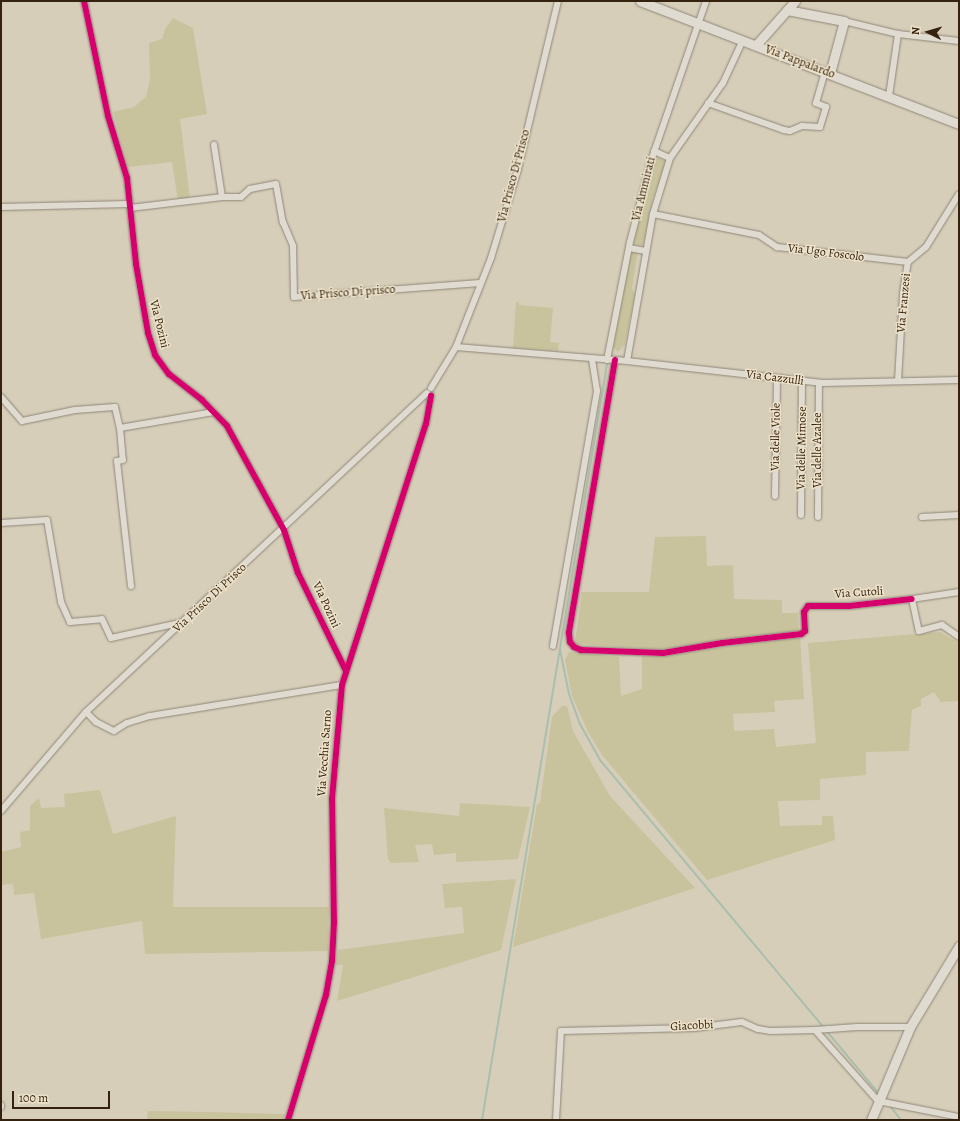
<!DOCTYPE html>
<html>
<head>
<meta charset="utf-8">
<style>
  body { margin:0 }
  #map { position:relative; width:960px; height:1121px; overflow:hidden; background:#d7ceb9; font-family:Alegreya,serif }
  div>[style] { position:absolute }
  .green>* { inset:0; background:#c8c39c }
  .stream>* { height:2px; margin:-1px; padding:0 1px; transform-origin:1px; border-radius:1px; background:#a9bfae }
  .roads { filter:drop-shadow(0 0 1px #8e8679) drop-shadow(0 0 1px #8e8679) }
  .street>* { height:6px; margin:-3px; padding:0 3px; transform-origin:3px; border-radius:3px; background:#e0dbd1 }
  .secondary>* { height:9px; margin:-4.5px; padding:0 4.5px; transform-origin:4.5px; border-radius:4.5px; background:#e0dbd1 }
  .cycleway>* { height:6px; margin:-3px; padding:0 3px; transform-origin:3px; border-radius:3px; background:#d6006c }
  span { translate:-50% -50%; white-space:nowrap; text-align:center; line-height:1.15; -webkit-text-stroke:3px #ede2c9; paint-order:stroke }
  .street-label { font-size:12px; color:#34220f }
  .frame { position:absolute; inset:0; border:2px solid #34220f; pointer-events:none }
  .north { position:absolute; left:908px; top:12px; width:40px; height:40px; -webkit-text-stroke:3px #ede2c9; paint-order:stroke; rotate:275deg; font-size:11px; font-weight:700; line-height:16px; text-align:center; color:#34220f }
  .north::after { content:''; display:block; margin:auto; width:14px; height:18px; background:#34220f; clip-path:polygon(50% 0,100% 100%,50% 72%,0 100%) }
  .scale { position:absolute; left:12px; top:1091px; width:98px; height:18px; box-sizing:border-box; border:2px solid #34220f; border-top:0; padding-left:5px; font-size:12px; line-height:14px; white-space:nowrap; color:#34220f; -webkit-text-stroke:3px #ede2c9; paint-order:stroke }
</style>
</head>
<body>
<div id="map">
  <div class="green">
    <i style="clip-path:polygon(173px 18px,193px 28px,207px 114px,180px 119px,190px 199px,178px 201px,172px 162px,128px 167px,113px 112px,134px 107px,146px 97px,150px 79px,149px 43px,162px 39px,165px 29px)"></i>
    <i style="clip-path:polygon(656px 157px,666px 161px,653px 198px,643px 246px,633px 244px)"></i>
    <i style="clip-path:polygon(631px 252px,638px 252px,632px 288px,635px 294px,625px 344px,618px 352px,613px 347px)"></i>
    <i style="clip-path:polygon(516px 302px,519px 302px,519px 305px,553px 308px,550px 342px,559px 343px,558px 351px,513px 348px)"></i>
    <i style="clip-path:polygon(706px 536px,707px 566px,733px 565px,734px 599px,782px 600px,782px 613px,798px 613px,799px 632px,659px 649px,577px 644px,575px 642px,582px 592px,649px 592px,655px 537px)"></i>
    <i style="clip-path:polygon(940px 632px,959px 643px,959px 701px,941px 702px,934px 692px,921px 699px,921px 706px,912px 710px,909px 751px,866px 752px,866px 775px,820px 779px,820px 800px,778px 801px,780px 826px,822px 825px,822px 816px,833px 816px,835px 840px,707px 880px,602px 755px,588px 732px,572px 696px,565px 660px,569px 652px,619px 657px,621px 696px,642px 689px,642px 656px,659px 656px,800px 637px,804px 699px,774px 701px,775px 712px,733px 714px,734px 731px,774px 729px,776px 747px,816px 743px,808px 643px)"></i>
    <i style="clip-path:polygon(562px 706px,567px 706px,573px 731px,610px 796px,695px 888px,513px 947px,537px 804px,540px 803px,552px 717px)"></i>
    <i style="clip-path:polygon(100px 790px,113px 834px,176px 816px,173px 907px,329px 907px,328px 951px,145px 954px,142px 921px,41px 939px,34px 893px,14px 895px,13px 884px,1px 885px,1px 852px,21px 847px,20px 832px,30px 830px,30px 806px,39px 798px,41px 808px,65px 807px,64px 794px)"></i>
    <i style="clip-path:polygon(460px 803px,530px 807px,518px 859px,456px 862px,456px 853px,434px 855px,432px 844px,415px 845px,419px 862px,391px 863px,388px 859px,384px 808px,459px 816px)"></i>
    <i style="clip-path:polygon(516px 879px,501px 950px,337px 1001px,343px 965px,336px 965px,338px 950px,464px 933px,462px 907px,445px 908px,442px 884px)"></i>
    <i style="clip-path:polygon(148px 1111px,209px 1112px,285px 1114px,283px 1120px,147px 1120px)"></i>
  </div>
  <div class="stream">
    <i style="left:560px;top:650px;width:45px;rotate:78.4deg"></i>
    <i style="left:569px;top:694px;width:32px;rotate:70deg"></i>
    <i style="left:580px;top:724px;width:41px;rotate:60.9deg"></i>
    <i style="left:600px;top:760px;width:432px;rotate:50.1deg"></i>
    <i style="left:890px;top:1106px;width:18px;rotate:52deg"></i>
    <i style="left:482px;top:1120px;width:766px;rotate:-80.61deg"></i>
  </div>
  <div class="roads">
    <div class="street">
      <i style="left:84px;top:1px;width:117px;rotate:78.2deg"></i>
      <i style="left:108px;top:116px;width:65px;rotate:73deg"></i>
      <i style="left:127px;top:178px;width:86px;rotate:84deg"></i>
      <i style="left:136px;top:264px;width:70px;rotate:80.1deg"></i>
      <i style="left:148px;top:333px;width:23px;rotate:72deg"></i>
      <i style="left:155px;top:355px;width:24px;rotate:54deg"></i>
      <i style="left:169px;top:374px;width:42px;rotate:38.2deg"></i>
      <i style="left:202px;top:400px;width:36px;rotate:46deg"></i>
      <i style="left:227px;top:426px;width:119px;rotate:61.3deg"></i>
      <i style="left:284px;top:530px;width:45px;rotate:72deg"></i>
      <i style="left:298px;top:573px;width:109px;rotate:63.9deg"></i>
      <i style="left:844px;top:21px;width:56px;rotate:13.5deg"></i>
      <i style="left:898px;top:34px;width:61px;rotate:6.5deg"></i>
      <i style="left:889px;top:96px;width:63px;rotate:-81.7deg"></i>
      <i style="left:708px;top:103px;width:81px;rotate:19.6deg"></i>
      <i style="left:784px;top:130px;width:6px;rotate:9deg"></i>
      <i style="left:790px;top:131px;width:13px;rotate:-23deg"></i>
      <i style="left:802px;top:126px;width:18px;rotate:3deg"></i>
      <i style="left:820px;top:127px;width:21px;rotate:-73deg"></i>
      <i style="left:826px;top:107px;width:11px;rotate:-158deg"></i>
      <i style="left:816px;top:103px;width:33px;rotate:-74deg"></i>
      <i style="left:654px;top:151px;width:17px;rotate:24deg"></i>
      <i style="left:222px;top:197px;width:19px"></i>
      <i style="left:241px;top:197px;width:12px;rotate:-42deg"></i>
      <i style="left:250px;top:189px;width:26px;rotate:-11deg"></i>
      <i style="left:276px;top:184px;width:39px;rotate:80deg"></i>
      <i style="left:283px;top:222px;width:26px;rotate:67deg"></i>
      <i style="left:293px;top:246px;width:51px;rotate:88.9deg"></i>
      <i style="left:294px;top:297px;width:187px;rotate:-4.3deg"></i>
      <i style="left:1px;top:207px;width:128px;rotate:-1.3deg"></i>
      <i style="left:130px;top:208px;width:93px;rotate:-6.8deg"></i>
      <i style="left:222px;top:197px;width:53px;rotate:-98.7deg"></i>
      <i style="left:653px;top:214px;width:108px;rotate:11.2deg"></i>
      <i style="left:759px;top:235px;width:22px;rotate:34deg"></i>
      <i style="left:777px;top:247px;width:132px;rotate:6.5deg"></i>
      <i style="left:629px;top:248px;width:17px;rotate:10deg"></i>
      <i style="left:456px;top:347px;width:172px;rotate:4.7deg"></i>
      <i style="left:627px;top:361px;width:197px;rotate:6.4deg"></i>
      <i style="left:823px;top:383px;width:136px;rotate:-1.3deg"></i>
      <i style="left:607px;top:360px;width:120px;rotate:-79deg"></i>
      <i style="left:630px;top:242px;width:84px;rotate:-75.5deg"></i>
      <i style="left:651px;top:161px;width:169px;rotate:-71deg"></i>
      <i style="left:615px;top:360px;width:277px;rotate:99.6deg"></i>
      <i style="left:569px;top:633px;width:9px;rotate:84deg"></i>
      <i style="left:570px;top:642px;width:6px;rotate:51deg"></i>
      <i style="left:574px;top:647px;width:8px;rotate:23deg"></i>
      <i style="left:581px;top:650px;width:82px;rotate:2.1deg"></i>
      <i style="left:663px;top:653px;width:60px;rotate:-9.6deg"></i>
      <i style="left:722px;top:643px;width:80px;rotate:-6.5deg"></i>
      <i style="left:801px;top:634px;width:5px;rotate:-37deg"></i>
      <i style="left:805px;top:631px;width:19px;rotate:-93deg"></i>
      <i style="left:804px;top:612px;width:7px;rotate:-56deg"></i>
      <i style="left:808px;top:606px;width:41px"></i>
      <i style="left:849px;top:606px;width:63px;rotate:-6.3deg"></i>
      <i style="left:627px;top:361px;width:149px;rotate:-80deg"></i>
      <i style="left:653px;top:214px;width:59px;rotate:-73.1deg"></i>
      <i style="left:670px;top:158px;width:92px;rotate:-54.8deg"></i>
      <i style="left:723px;top:83px;width:47px;rotate:-65.1deg"></i>
      <i style="left:898px;top:381px;width:88px;rotate:-86.7deg"></i>
      <i style="left:903px;top:293px;width:31px;rotate:-81deg"></i>
      <i style="left:908px;top:262px;width:23px;rotate:-40deg"></i>
      <i style="left:926px;top:247px;width:62px;rotate:-58.1deg"></i>
      <i style="left:431px;top:388px;width:48px;rotate:-58.6deg"></i>
      <i style="left:456px;top:347px;width:96px;rotate:-68.5deg"></i>
      <i style="left:491px;top:258px;width:93px;rotate:-73.1deg"></i>
      <i style="left:518px;top:169px;width:173px;rotate:-76.6deg"></i>
      <i style="left:1px;top:397px;width:32px;rotate:49deg"></i>
      <i style="left:22px;top:421px;width:54px;rotate:-11.7deg"></i>
      <i style="left:75px;top:410px;width:40px;rotate:-4.3deg"></i>
      <i style="left:115px;top:407px;width:22px;rotate:77deg"></i>
      <i style="left:120px;top:428px;width:95px;rotate:-9.7deg"></i>
      <i style="left:120px;top:428px;width:32px;rotate:85deg"></i>
      <i style="left:123px;top:460px;width:6px;rotate:171deg"></i>
      <i style="left:117px;top:461px;width:126px;rotate:83.6deg"></i>
      <i style="left:775px;top:496px;width:117px;rotate:-89deg"></i>
      <i style="left:801px;top:515px;width:134px;rotate:-89.6deg"></i>
      <i style="left:818px;top:517px;width:134px;rotate:-89.6deg"></i>
      <i style="left:922px;top:517px;width:37px;rotate:-3deg"></i>
      <i style="left:1px;top:523px;width:46px;rotate:-3.7deg"></i>
      <i style="left:47px;top:520px;width:83px;rotate:80.3deg"></i>
      <i style="left:61px;top:602px;width:22px;rotate:66deg"></i>
      <i style="left:70px;top:622px;width:32px;rotate:-5deg"></i>
      <i style="left:102px;top:619px;width:21px;rotate:65deg"></i>
      <i style="left:111px;top:638px;width:75px;rotate:-12.4deg"></i>
      <i style="left:959px;top:592px;width:48px;rotate:171.5deg"></i>
      <i style="left:912px;top:599px;width:33px;rotate:78deg"></i>
      <i style="left:919px;top:631px;width:24px;rotate:-15deg"></i>
      <i style="left:942px;top:625px;width:21px;rotate:35deg"></i>
      <i style="left:553px;top:646px;width:259px;rotate:-80.2deg"></i>
      <i style="left:597px;top:391px;width:32px;rotate:-99deg"></i>
      <i style="left:86px;top:712px;width:14px;rotate:45deg"></i>
      <i style="left:96px;top:722px;width:20px;rotate:27deg"></i>
      <i style="left:114px;top:731px;width:15px;rotate:-32deg"></i>
      <i style="left:127px;top:723px;width:24px;rotate:-17deg"></i>
      <i style="left:150px;top:716px;width:194px;rotate:-9.2deg"></i>
      <i style="left:1px;top:811px;width:130px;rotate:-49.4deg"></i>
      <i style="left:86px;top:712px;width:467px;rotate:-43.1deg"></i>
      <i style="left:815px;top:1030px;width:42px;rotate:-4.1deg"></i>
      <i style="left:857px;top:1027px;width:53px"></i>
      <i style="left:1px;top:1105px;width:2px;rotate:90deg"></i>
      <i style="left:288px;top:1120px;width:131px;rotate:-73.1deg"></i>
      <i style="left:326px;top:995px;width:35px;rotate:-80deg"></i>
      <i style="left:332px;top:961px;width:39px;rotate:-87deg"></i>
      <i style="left:334px;top:922px;width:123px;rotate:-90.9deg"></i>
      <i style="left:332px;top:799px;width:114px;rotate:-85deg"></i>
      <i style="left:342px;top:685px;width:274px;rotate:-72.2deg"></i>
      <i style="left:426px;top:424px;width:29px;rotate:-80deg"></i>
      <i style="left:556px;top:1120px;width:89px;rotate:-86.8deg"></i>
      <i style="left:561px;top:1031px;width:133px;rotate:-1.3deg"></i>
      <i style="left:694px;top:1028px;width:48px;rotate:-7.1deg"></i>
      <i style="left:742px;top:1022px;width:17px;rotate:24deg"></i>
      <i style="left:758px;top:1029px;width:12px;rotate:9deg"></i>
      <i style="left:770px;top:1031px;width:45px;rotate:-1.3deg"></i>
      <i style="left:815px;top:1030px;width:95px;rotate:48.4deg"></i>
      <i style="left:878px;top:1101px;width:83px;rotate:11.2deg"></i>
    </div>
    <div class="secondary">
      <i style="left:640px;top:1px;width:342px;rotate:21.1deg"></i>
      <i style="left:787px;top:10px;width:58px;rotate:10.9deg"></i>
      <i style="left:844px;top:21px;width:54px;rotate:105.1deg"></i>
      <i style="left:756px;top:45px;width:59px;rotate:-48.4deg"></i>
      <i style="left:871px;top:1120px;width:101px;rotate:-67.2deg"></i>
      <i style="left:910px;top:1027px;width:95px;rotate:-58.8deg"></i>
    </div>
  </div>
  <div class="cycleway">
    <i style="left:84px;top:1px;width:117px;rotate:78.2deg"></i>
    <i style="left:108px;top:116px;width:65px;rotate:73deg"></i>
    <i style="left:127px;top:178px;width:86px;rotate:84deg"></i>
    <i style="left:136px;top:264px;width:70px;rotate:80.1deg"></i>
    <i style="left:148px;top:333px;width:23px;rotate:72deg"></i>
    <i style="left:155px;top:355px;width:24px;rotate:54deg"></i>
    <i style="left:169px;top:374px;width:42px;rotate:38.2deg"></i>
    <i style="left:202px;top:400px;width:36px;rotate:46deg"></i>
    <i style="left:227px;top:426px;width:119px;rotate:61.3deg"></i>
    <i style="left:284px;top:530px;width:45px;rotate:72deg"></i>
    <i style="left:298px;top:573px;width:109px;rotate:63.9deg"></i>
    <i style="left:615px;top:360px;width:277px;rotate:99.6deg"></i>
    <i style="left:569px;top:633px;width:9px;rotate:84deg"></i>
    <i style="left:570px;top:642px;width:6px;rotate:51deg"></i>
    <i style="left:574px;top:647px;width:8px;rotate:23deg"></i>
    <i style="left:581px;top:650px;width:82px;rotate:2.1deg"></i>
    <i style="left:663px;top:653px;width:60px;rotate:-9.6deg"></i>
    <i style="left:722px;top:643px;width:80px;rotate:-6.5deg"></i>
    <i style="left:801px;top:634px;width:5px;rotate:-37deg"></i>
    <i style="left:805px;top:631px;width:19px;rotate:-93deg"></i>
    <i style="left:804px;top:612px;width:7px;rotate:-56deg"></i>
    <i style="left:808px;top:606px;width:41px"></i>
    <i style="left:849px;top:606px;width:63px;rotate:-6.3deg"></i>
    <i style="left:288px;top:1120px;width:131px;rotate:-73.1deg"></i>
    <i style="left:326px;top:995px;width:35px;rotate:-80deg"></i>
    <i style="left:332px;top:961px;width:39px;rotate:-87deg"></i>
    <i style="left:334px;top:922px;width:123px;rotate:-90.9deg"></i>
    <i style="left:332px;top:799px;width:114px;rotate:-85deg"></i>
    <i style="left:342px;top:685px;width:274px;rotate:-72.2deg"></i>
    <i style="left:426px;top:424px;width:29px;rotate:-80deg"></i>
  </div>
  <div class="street-label">
    <span style="left:800px;top:62px;rotate:21deg">Via Pappalardo</span>
    <span style="left:514px;top:176px;rotate:-75deg">Via Prisco Di Prisco</span>
    <span style="left:644px;top:189px;rotate:-76deg">Via Ammirati</span>
    <span style="left:826px;top:253px;rotate:7deg">Via Ugo Foscolo</span>
    <span style="left:348px;top:293px;rotate:-4deg">Via Prisco Di prisco</span>
    <span style="left:904px;top:303px;rotate:-85deg">Via Franzesi</span>
    <span style="left:159px;top:324px;rotate:76deg">Via Pozini</span>
    <span style="left:775px;top:378px;rotate:7deg">Via Cazzulli</span>
    <span style="left:776px;top:437px;rotate:-89deg">Via delle Viole</span>
    <span style="left:802px;top:448px;rotate:-89deg">Via delle Mimose</span>
    <span style="left:818px;top:450px;rotate:-90deg">Via delle Azalee</span>
    <span style="left:859px;top:593px;rotate:-4deg">Via Cutoli</span>
    <span style="left:210px;top:598px;rotate:-43deg">Via Prisco Di Prisco</span>
    <span style="left:326px;top:605px;rotate:65deg">Via Pozini</span>
    <span style="left:325px;top:753px;rotate:-86deg">Via Vecchia Sarno</span>
    <span style="left:692px;top:1026px;rotate:-3deg">Giacobbi</span>
  </div>
  <div class="frame"></div>
  <div class="north">N</div>
  <div class="scale">100 m</div>
</div>
</body>
</html>
